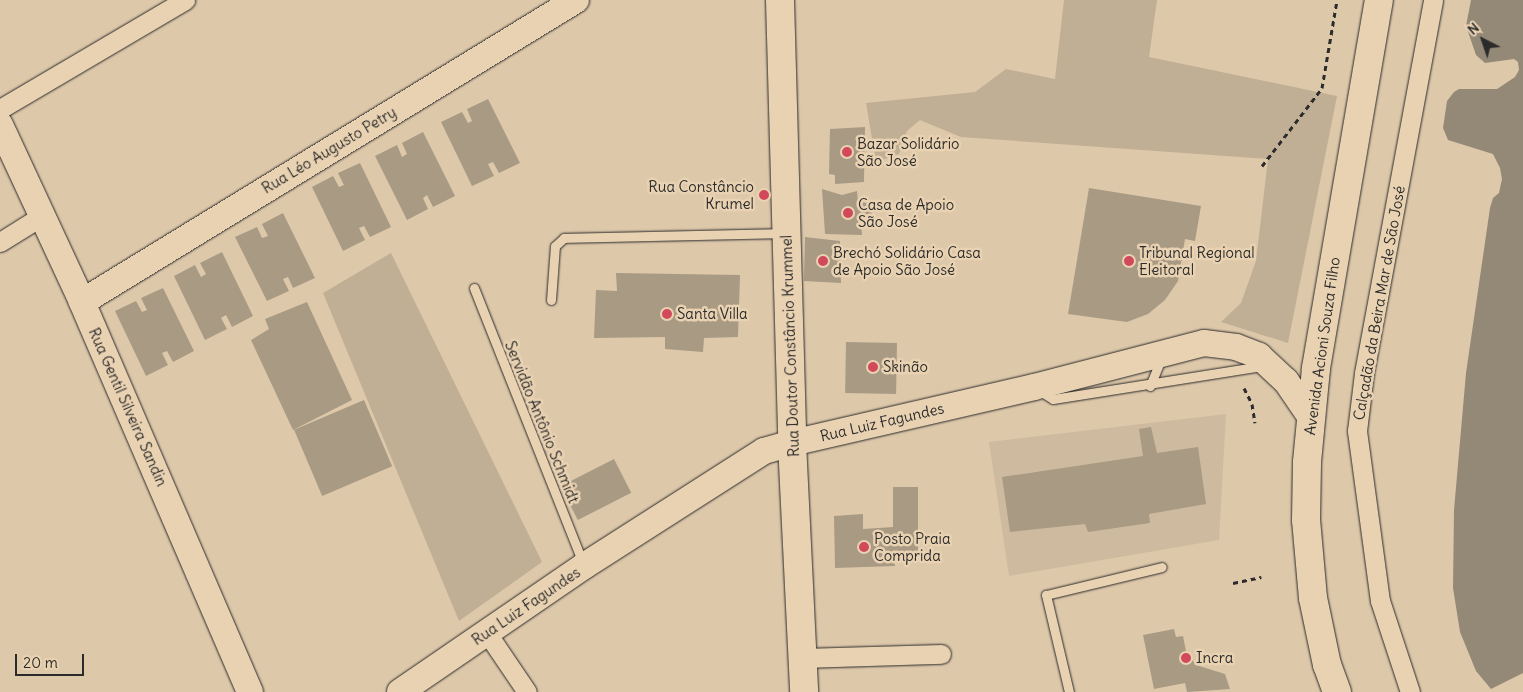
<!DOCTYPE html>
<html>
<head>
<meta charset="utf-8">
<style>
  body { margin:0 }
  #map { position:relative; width:1523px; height:692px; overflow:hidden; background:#dec8aa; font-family:Delius,sans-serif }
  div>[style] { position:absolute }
  .built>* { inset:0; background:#ceba9f }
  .green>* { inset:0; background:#c0ae95 }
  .water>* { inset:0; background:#948877 }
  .building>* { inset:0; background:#a99a84; transform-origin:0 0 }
  .path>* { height:3px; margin-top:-1.5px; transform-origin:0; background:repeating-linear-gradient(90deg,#2b2b2b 0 5px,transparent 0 9px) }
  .roads { filter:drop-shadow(0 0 1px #2b2b2b) drop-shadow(0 0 1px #2b2b2b) }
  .lane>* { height:9px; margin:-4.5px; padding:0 4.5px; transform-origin:4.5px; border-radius:4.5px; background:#e9d2b2 }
  .street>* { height:19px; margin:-9.5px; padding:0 9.5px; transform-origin:9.5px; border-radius:9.5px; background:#e9d2b2 }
  .secondary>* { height:26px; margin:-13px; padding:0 13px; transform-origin:13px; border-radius:13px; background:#e9d2b2 }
  .primary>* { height:28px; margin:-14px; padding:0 14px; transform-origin:14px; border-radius:14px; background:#e9d2b2 }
  .dots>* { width:14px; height:14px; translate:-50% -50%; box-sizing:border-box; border:2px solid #e9d2b2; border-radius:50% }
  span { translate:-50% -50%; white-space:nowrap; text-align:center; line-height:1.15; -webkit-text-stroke:5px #e9d2b2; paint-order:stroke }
  .poi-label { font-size:15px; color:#2b2b2b }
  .left { translate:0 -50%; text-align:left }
  .right { translate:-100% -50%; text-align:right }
  .street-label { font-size:15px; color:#2b2b2b }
  .north { position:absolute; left:1458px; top:15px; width:50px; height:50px; -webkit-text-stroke:4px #e9d2b2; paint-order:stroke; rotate:319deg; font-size:14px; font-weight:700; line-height:20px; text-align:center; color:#2b2b2b }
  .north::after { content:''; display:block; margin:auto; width:18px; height:22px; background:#2b2b2b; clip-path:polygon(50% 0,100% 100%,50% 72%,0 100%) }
  .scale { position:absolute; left:15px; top:654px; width:69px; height:22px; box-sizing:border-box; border:2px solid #2b2b2b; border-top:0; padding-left:6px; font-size:15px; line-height:18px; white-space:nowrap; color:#2b2b2b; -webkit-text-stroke:4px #e9d2b2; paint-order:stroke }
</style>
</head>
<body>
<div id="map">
  <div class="built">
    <i style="clip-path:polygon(1226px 414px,1219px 540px,1009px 576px,989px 442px)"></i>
  </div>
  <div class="green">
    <i style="clip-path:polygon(1064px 0,1157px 0,1149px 57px,1337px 96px,1288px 343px,1221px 322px,1241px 303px,1256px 261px,1268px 159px,961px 137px,920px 120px,907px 131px,899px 154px,876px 162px,866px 103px,975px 92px,1006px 69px,1055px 79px)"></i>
    <i style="clip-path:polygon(391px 253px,542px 562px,459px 621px,323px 293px)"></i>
  </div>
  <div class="water">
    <i style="clip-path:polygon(1471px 0,1523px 0,1523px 673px,1491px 689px,1476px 671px,1460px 632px,1453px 588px,1454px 510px,1466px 373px,1490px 208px,1493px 198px,1499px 193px,1502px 179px,1500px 168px,1493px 154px,1448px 140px,1443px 128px,1447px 101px,1454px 92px,1459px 89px,1497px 89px,1515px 77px,1519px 70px,1518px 62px,1514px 59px,1485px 63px,1476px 55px,1466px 26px)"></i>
  </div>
  <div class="building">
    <i style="clip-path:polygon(488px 99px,520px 163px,499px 173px,493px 162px,488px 164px,494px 176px,472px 186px,441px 122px,462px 112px,468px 123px,472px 121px,467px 109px)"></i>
    <i style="clip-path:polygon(865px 127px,864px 182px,835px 184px,835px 175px,829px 174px,830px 129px)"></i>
    <i style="clip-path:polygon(423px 132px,455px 196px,433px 207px,427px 195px,423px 198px,428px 209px,407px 220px,375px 156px,397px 145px,402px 157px,407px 154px,402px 143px)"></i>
    <i style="clip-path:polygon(360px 163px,391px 227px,370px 237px,364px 226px,359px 228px,365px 240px,343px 251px,312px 187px,333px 176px,339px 187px,344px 185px,338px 173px)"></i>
    <i style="clip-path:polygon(1089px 188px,1201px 206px,1195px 241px,1185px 239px,1178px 281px,1165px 300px,1148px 314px,1127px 322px,1068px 314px)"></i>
    <i style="clip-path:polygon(822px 189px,842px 195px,857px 191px,858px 202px,871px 203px,872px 224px,861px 223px,862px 235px,825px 234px)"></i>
    <i style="clip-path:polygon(283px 213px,315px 278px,293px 288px,288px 277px,283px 279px,289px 291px,267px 301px,235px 237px,257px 227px,262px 238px,268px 236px,262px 224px)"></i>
    <i style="clip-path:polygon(805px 237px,840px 241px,841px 283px,804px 281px)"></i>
    <i style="clip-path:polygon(222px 252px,253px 316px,232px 327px,226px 315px,221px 318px,227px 329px,205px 340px,174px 276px,195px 265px,201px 277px,206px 274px,200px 263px)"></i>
    <i style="clip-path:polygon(616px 273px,740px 275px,738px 337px,704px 338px,703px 352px,665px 349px,665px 337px,594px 338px,596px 290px,617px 291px)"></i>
    <i style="clip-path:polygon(163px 288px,194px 351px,173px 362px,167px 351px,162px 353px,168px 365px,146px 376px,115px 311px,136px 301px,142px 312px,147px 310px,141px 298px)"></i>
    <i style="clip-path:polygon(307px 302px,352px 400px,293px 430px,251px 340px,269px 329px,265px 319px)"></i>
    <i style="left:846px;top:342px;width:51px;height:51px;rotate:1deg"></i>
    <i style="left:364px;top:400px;width:72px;height:76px;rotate:67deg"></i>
    <i style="clip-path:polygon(1151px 427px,1157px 453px,1198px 447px,1206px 504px,1149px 514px,1150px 523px,1088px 532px,1085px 524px,1010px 532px,1002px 477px,1143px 456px,1139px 429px)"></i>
    <i style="left:614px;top:459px;width:38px;height:60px;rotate:63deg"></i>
    <i style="left:893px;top:487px;width:25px;height:76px"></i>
    <i style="clip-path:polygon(863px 514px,863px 529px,893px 527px,895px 566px,835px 568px,834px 516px)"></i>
    <i style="clip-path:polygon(1174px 629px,1176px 637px,1183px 636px,1186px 651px,1196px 665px,1225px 674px,1230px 689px,1187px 692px,1185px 683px,1154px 689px,1143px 635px)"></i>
  </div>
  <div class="path">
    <i style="left:1262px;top:166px;width:98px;rotate:-52.4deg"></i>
    <i style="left:1322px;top:88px;width:89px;rotate:-80.3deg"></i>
    <i style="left:1244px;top:388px;width:18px;rotate:63deg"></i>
    <i style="left:1252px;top:404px;width:19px;rotate:81deg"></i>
    <i style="left:1233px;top:583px;width:29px;rotate:-12deg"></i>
  </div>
  <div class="roads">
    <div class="lane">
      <i style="left:474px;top:288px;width:297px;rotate:68.4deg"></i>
      <i style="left:551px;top:300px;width:54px;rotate:-85.8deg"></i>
      <i style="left:555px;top:246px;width:12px;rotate:-42deg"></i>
      <i style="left:564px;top:238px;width:219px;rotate:-1.3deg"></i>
      <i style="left:1150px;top:386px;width:29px;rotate:-68deg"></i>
      <i style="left:1040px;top:391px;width:15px;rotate:32deg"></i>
      <i style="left:1053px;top:399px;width:205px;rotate:-9deg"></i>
      <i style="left:1069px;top:692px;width:100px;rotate:-103.3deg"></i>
      <i style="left:1046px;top:595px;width:119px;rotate:-13.6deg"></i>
    </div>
    <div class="street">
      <i style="left:0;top:109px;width:215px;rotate:-30.5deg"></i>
      <i style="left:0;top:242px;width:47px;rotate:-32deg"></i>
      <i style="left:487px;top:633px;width:71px;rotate:55.9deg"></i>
      <i style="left:803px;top:658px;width:138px;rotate:-1.7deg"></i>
      <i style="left:1410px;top:692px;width:96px;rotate:-108.2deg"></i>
      <i style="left:1380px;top:601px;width:172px;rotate:-97.7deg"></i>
      <i style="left:1357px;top:431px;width:58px;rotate:-83.1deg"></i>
      <i style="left:1364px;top:373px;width:379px;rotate:-79.5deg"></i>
    </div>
    <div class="secondary">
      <i style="left:0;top:125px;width:195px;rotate:65.1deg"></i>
      <i style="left:82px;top:302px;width:425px;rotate:66.7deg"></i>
      <i style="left:82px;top:302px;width:579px;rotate:-31.44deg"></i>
      <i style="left:400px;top:692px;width:223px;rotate:-34.4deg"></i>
      <i style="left:584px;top:566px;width:214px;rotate:-32.6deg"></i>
      <i style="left:764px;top:451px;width:29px;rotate:-16deg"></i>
      <i style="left:792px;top:443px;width:248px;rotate:-13deg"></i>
      <i style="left:1034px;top:387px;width:176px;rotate:-14.5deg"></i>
      <i style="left:1204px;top:343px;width:32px;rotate:7deg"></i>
      <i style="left:1236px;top:347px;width:25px;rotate:21deg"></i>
      <i style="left:1259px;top:356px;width:37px;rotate:43deg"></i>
      <i style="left:1286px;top:381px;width:42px;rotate:55.6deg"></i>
    </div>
    <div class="primary">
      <i style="left:780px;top:0;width:443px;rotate:88.4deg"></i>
      <i style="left:792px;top:443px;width:249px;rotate:87.2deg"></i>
      <i style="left:1337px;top:692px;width:29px;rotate:-110deg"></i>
      <i style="left:1327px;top:665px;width:68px;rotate:-101.8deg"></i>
      <i style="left:1313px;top:598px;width:78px;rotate:-95.1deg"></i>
      <i style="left:1306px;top:520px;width:58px;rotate:-89deg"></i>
      <i style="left:1307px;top:462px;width:94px;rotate:-84.5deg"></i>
      <i style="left:1316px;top:368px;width:373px;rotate:-80.3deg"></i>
    </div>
  </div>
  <div class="dots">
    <i style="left:847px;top:152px;background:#d1495b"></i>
    <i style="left:764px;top:195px;background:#d1495b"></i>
    <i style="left:848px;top:213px;background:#d1495b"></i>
    <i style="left:823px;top:261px;background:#d1495b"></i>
    <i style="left:1129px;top:261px;background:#d1495b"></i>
    <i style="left:667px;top:314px;background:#d1495b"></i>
    <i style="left:873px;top:367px;background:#d1495b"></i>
    <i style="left:864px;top:547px;background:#d1495b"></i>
    <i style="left:1186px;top:658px;background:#d1495b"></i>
  </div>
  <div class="poi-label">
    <span class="left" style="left:857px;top:152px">Bazar Solidário<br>São José</span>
    <span class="right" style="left:754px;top:195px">Rua Constâncio<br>Krumel</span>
    <span class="left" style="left:858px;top:213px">Casa de Apoio<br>São José</span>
    <span class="left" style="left:833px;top:261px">Brechó Solidário Casa<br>de Apoio São José</span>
    <span class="left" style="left:1139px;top:261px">Tribunal Regional<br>Eleitoral</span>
    <span class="left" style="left:677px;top:314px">Santa Villa</span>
    <span class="left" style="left:883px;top:367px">Skinão</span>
    <span class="left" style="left:874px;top:547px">Posto Praia<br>Comprida</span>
    <span class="left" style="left:1196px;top:658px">Incra</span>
  </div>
  <div class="street-label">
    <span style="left:329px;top:150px;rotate:-31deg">Rua Léo Augusto Petry</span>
    <span style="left:1379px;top:303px;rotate:-80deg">Calçadão da Beira Mar de São José</span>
    <span style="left:790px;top:346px;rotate:-92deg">Rua Doutor Constâncio Krummel</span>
    <span style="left:1322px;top:346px;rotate:-82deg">Avenida Acioni Souza Filho</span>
    <span style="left:128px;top:407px;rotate:66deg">Rua Gentil Silveira Sandin</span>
    <span style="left:542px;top:422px;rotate:68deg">Servidão Antônio Schmidt</span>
    <span style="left:882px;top:422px;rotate:-13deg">Rua Luiz Fagundes</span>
    <span style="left:526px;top:606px;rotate:-34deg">Rua Luiz Fagundes</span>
  </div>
  <div class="north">N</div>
  <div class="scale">20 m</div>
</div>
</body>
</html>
